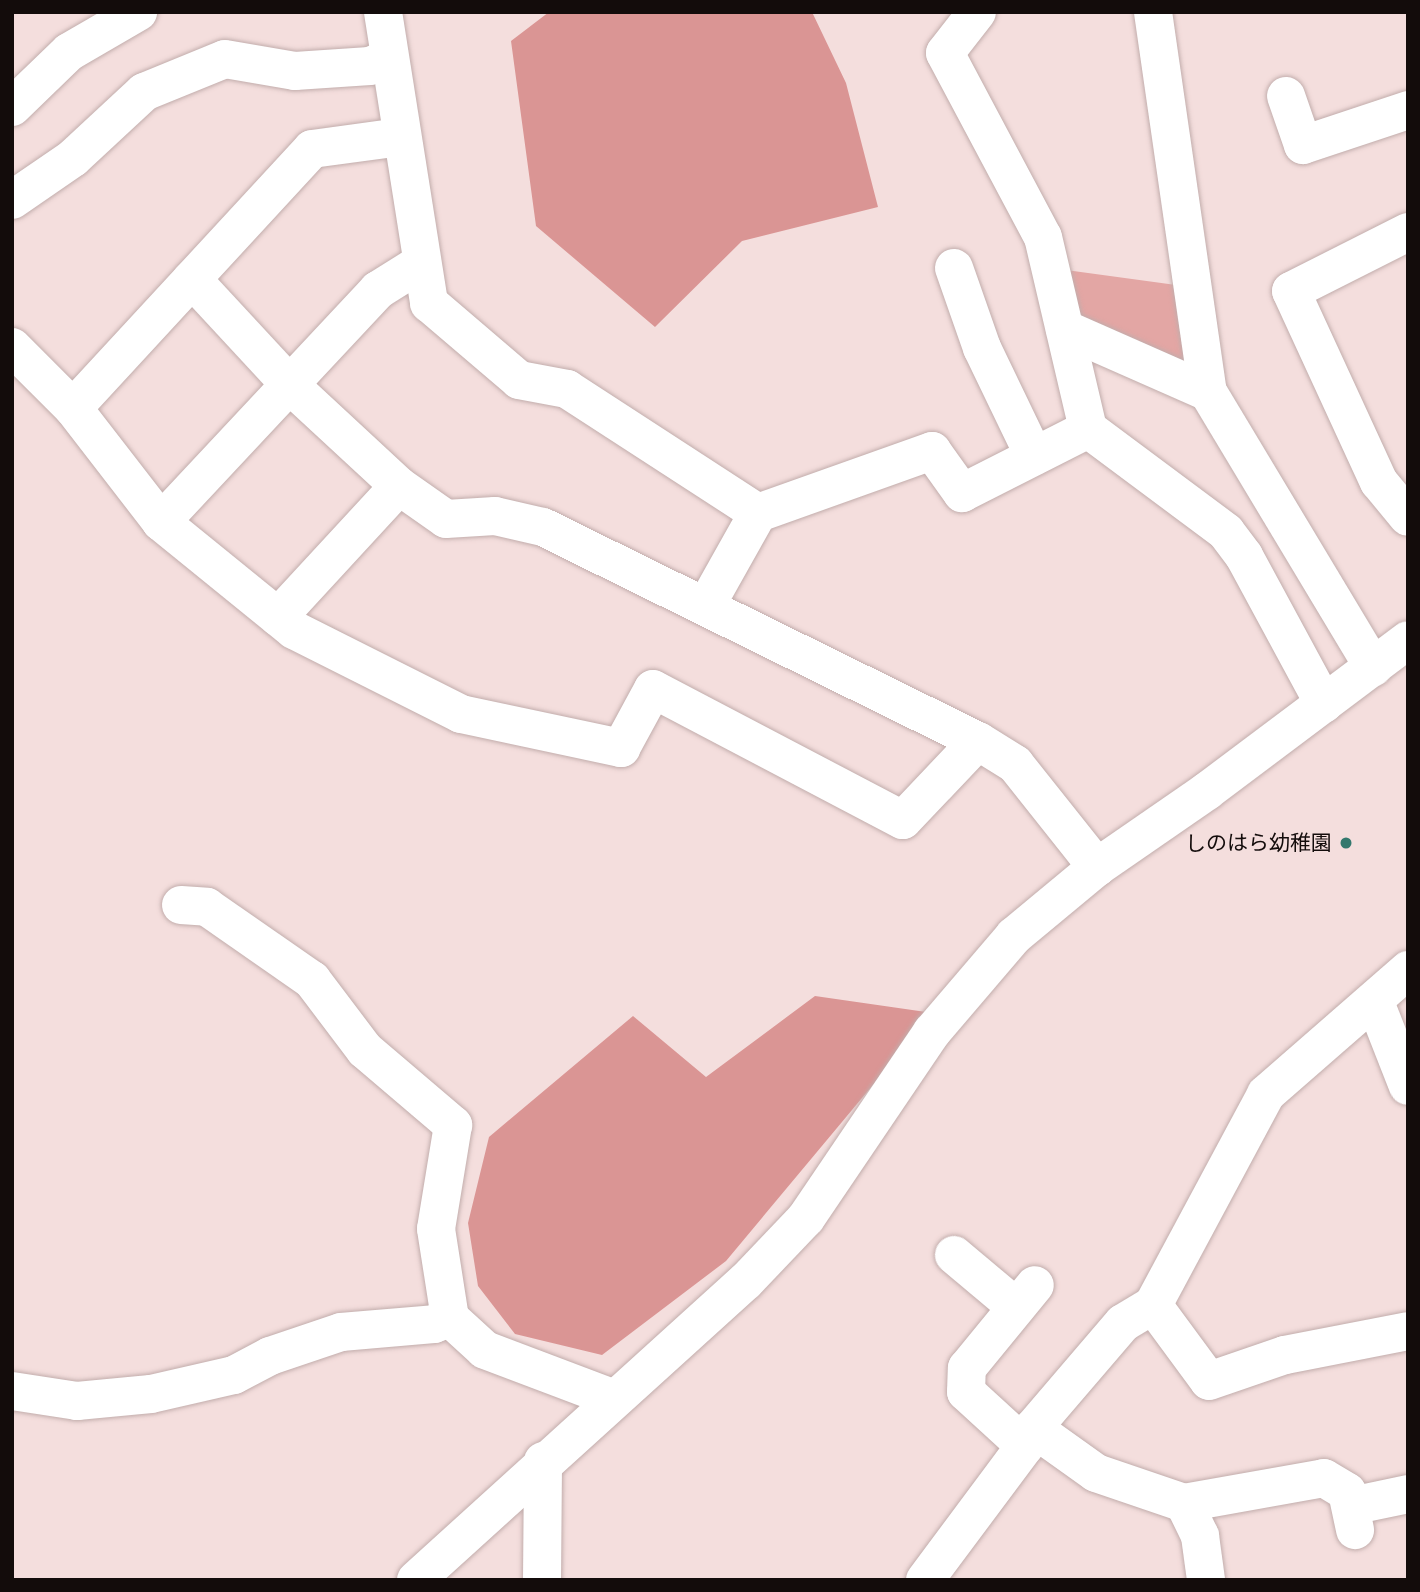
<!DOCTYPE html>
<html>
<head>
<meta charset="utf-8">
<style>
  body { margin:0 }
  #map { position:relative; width:1420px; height:1592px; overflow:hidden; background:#f4dedd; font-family:Bitter,"Noto Sans JP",serif }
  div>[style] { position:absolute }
  .green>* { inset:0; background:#e3a6a4 }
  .forest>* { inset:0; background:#da9594 }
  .roads { filter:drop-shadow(0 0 2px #c2adac) drop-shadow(0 0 2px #c2adac) }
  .minor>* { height:38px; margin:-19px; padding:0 19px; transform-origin:19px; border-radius:19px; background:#fff }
  .dots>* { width:19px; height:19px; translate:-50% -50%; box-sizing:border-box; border:4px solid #f4dedd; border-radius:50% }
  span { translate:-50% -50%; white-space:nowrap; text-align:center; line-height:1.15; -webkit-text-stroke:5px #f4dedd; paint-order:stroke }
  .poi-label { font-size:21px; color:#130c0b }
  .right { translate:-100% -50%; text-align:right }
  .frame { position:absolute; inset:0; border:14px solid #130c0b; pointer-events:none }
</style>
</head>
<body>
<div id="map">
  <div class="green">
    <i style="clip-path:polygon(1066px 270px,1176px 285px,1190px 368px,1081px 323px)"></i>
  </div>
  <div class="forest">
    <i style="clip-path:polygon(549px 12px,812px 12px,846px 83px,878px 207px,742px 241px,655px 327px,536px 226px,511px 41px)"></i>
    <i style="clip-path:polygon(815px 996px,933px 1013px,726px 1261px,602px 1355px,515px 1334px,478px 1286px,468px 1223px,489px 1137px,633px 1016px,706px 1077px)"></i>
  </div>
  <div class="roads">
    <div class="minor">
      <i style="left:383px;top:12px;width:295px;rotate:81deg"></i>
      <i style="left:429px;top:303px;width:118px;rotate:40.5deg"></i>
      <i style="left:519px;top:380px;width:49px;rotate:10.6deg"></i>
      <i style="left:567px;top:389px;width:228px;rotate:33deg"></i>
      <i style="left:758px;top:513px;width:104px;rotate:119.3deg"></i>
      <i style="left:977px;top:12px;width:52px;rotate:128deg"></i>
      <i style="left:945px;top:53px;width:208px;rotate:62deg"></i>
      <i style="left:1043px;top:237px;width:197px;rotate:76.8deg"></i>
      <i style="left:1153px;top:12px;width:384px;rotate:81.8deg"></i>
      <i style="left:1208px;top:392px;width:321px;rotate:59deg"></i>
      <i style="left:1286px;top:96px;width:52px;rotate:70.9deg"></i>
      <i style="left:1303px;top:145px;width:111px;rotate:-18.4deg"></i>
      <i style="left:12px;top:107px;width:79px;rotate:-44deg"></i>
      <i style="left:69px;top:52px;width:80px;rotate:-30.1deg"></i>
      <i style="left:12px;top:200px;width:74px;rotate:-34.5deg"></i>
      <i style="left:73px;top:158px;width:97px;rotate:-42.9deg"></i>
      <i style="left:144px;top:92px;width:87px;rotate:-22.2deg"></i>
      <i style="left:225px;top:59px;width:71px;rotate:9.7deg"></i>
      <i style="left:295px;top:71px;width:75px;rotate:-3.8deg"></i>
      <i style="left:370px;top:66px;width:20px;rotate:-24deg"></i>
      <i style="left:1408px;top:232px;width:131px;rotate:153.2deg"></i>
      <i style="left:1291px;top:291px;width:210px;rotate:65.3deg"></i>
      <i style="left:1379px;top:482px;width:45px;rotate:50.4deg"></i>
      <i style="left:954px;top:268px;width:85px;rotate:70.7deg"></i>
      <i style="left:982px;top:348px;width:120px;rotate:64.3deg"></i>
      <i style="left:192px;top:279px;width:146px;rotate:47.2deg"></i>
      <i style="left:291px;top:386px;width:147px;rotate:42.8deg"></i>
      <i style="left:399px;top:486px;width:57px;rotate:35.1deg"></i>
      <i style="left:446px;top:519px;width:49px;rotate:-3.5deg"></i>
      <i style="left:495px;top:516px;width:49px;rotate:12.9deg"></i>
      <i style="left:543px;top:527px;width:485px;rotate:26.2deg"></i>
      <i style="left:978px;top:741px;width:44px;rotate:31.9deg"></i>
      <i style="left:1015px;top:764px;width:132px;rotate:51.5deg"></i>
      <i style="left:1065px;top:329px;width:156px;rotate:23.8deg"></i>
      <i style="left:12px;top:347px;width:86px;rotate:45deg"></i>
      <i style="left:73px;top:408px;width:144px;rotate:52.3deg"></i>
      <i style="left:161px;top:522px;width:318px;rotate:-46.9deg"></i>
      <i style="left:378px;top:290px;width:51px;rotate:-32.1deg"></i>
      <i style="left:73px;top:408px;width:352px;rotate:-47.3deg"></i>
      <i style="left:312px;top:149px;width:90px;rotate:-7.7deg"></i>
      <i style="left:758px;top:513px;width:185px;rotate:-19.6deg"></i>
      <i style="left:932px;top:451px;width:52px;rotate:54.5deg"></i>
      <i style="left:962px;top:493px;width:141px;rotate:-26.9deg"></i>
      <i style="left:1088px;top:429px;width:172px;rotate:36.7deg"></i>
      <i style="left:1226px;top:532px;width:30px;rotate:53deg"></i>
      <i style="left:1244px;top:556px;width:168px;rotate:61.6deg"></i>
      <i style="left:161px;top:522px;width:171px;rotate:39.1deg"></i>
      <i style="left:294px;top:630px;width:187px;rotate:26.7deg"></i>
      <i style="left:461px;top:714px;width:164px;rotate:12deg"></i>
      <i style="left:621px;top:748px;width:67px;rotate:-61.5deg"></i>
      <i style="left:653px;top:689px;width:282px;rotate:27.7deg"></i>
      <i style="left:903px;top:820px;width:109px;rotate:-46.5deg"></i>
      <i style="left:278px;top:617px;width:178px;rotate:-47.3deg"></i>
      <i style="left:181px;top:905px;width:26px;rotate:4deg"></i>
      <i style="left:207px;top:907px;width:128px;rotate:34.8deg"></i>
      <i style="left:312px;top:980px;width:88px;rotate:52.9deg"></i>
      <i style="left:365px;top:1050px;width:116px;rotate:40.4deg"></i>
      <i style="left:453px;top:1125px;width:105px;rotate:99.3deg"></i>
      <i style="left:436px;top:1229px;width:90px;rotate:81.1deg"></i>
      <i style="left:450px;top:1318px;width:47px;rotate:42.4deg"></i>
      <i style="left:485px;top:1350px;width:136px;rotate:20.7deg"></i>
      <i style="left:1375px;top:1002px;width:90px;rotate:68.6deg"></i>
      <i style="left:954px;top:1255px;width:81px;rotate:40deg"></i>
      <i style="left:1153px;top:1305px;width:94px;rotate:53.6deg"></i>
      <i style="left:1209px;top:1381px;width:80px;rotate:-18.9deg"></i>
      <i style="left:1285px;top:1355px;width:125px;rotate:-11deg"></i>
      <i style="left:12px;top:1391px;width:66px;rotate:8.7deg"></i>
      <i style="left:77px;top:1401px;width:74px;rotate:-5.4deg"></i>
      <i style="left:151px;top:1394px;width:85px;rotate:-12.9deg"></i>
      <i style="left:234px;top:1375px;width:41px;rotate:-27.8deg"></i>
      <i style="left:270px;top:1356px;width:75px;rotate:-18.7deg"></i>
      <i style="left:341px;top:1332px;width:93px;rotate:-4.9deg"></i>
      <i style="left:434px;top:1324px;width:17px;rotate:-21deg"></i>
      <i style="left:1033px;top:1428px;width:77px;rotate:35.5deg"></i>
      <i style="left:1096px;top:1473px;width:93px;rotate:18.8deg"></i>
      <i style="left:1184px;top:1503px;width:142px;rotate:-10.1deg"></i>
      <i style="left:1324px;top:1478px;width:27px;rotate:31deg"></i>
      <i style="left:1347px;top:1492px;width:39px;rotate:78deg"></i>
      <i style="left:1025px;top:1446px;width:80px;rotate:-137.5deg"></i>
      <i style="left:966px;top:1392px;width:24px;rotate:-88deg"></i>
      <i style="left:967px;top:1368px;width:107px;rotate:-50.7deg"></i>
      <i style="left:1184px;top:1503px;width:37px;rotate:64deg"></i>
      <i style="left:1200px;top:1536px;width:44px;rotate:82.2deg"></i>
      <i style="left:1351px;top:1506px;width:58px;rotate:-11.9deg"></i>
      <i style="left:416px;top:1580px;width:445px;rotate:-42.2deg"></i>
      <i style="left:746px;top:1281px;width:87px;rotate:-46.4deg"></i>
      <i style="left:806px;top:1218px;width:225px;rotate:-55.9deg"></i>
      <i style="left:932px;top:1032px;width:126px;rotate:-49.5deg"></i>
      <i style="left:1014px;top:936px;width:108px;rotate:-39.7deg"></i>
      <i style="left:1097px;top:867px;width:134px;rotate:-34.6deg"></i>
      <i style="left:1207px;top:791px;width:251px;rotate:-36.9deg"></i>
      <i style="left:542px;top:1580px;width:119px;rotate:-89.5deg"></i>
      <i style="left:925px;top:1580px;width:167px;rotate:-53.3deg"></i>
      <i style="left:1025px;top:1446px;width:20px;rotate:-66deg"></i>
      <i style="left:1033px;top:1428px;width:138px;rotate:-49.4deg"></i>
      <i style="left:1123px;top:1323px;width:35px;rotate:-31deg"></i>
      <i style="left:1153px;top:1305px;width:239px;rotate:-61.8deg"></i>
      <i style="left:1266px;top:1094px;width:189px;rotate:-41.1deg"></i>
    </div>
  </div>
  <div class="dots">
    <i style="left:1346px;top:843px;background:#33786d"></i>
  </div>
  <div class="poi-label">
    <span class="right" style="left:1332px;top:843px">しのはら幼稚園</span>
  </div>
  <div class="frame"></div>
</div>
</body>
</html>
